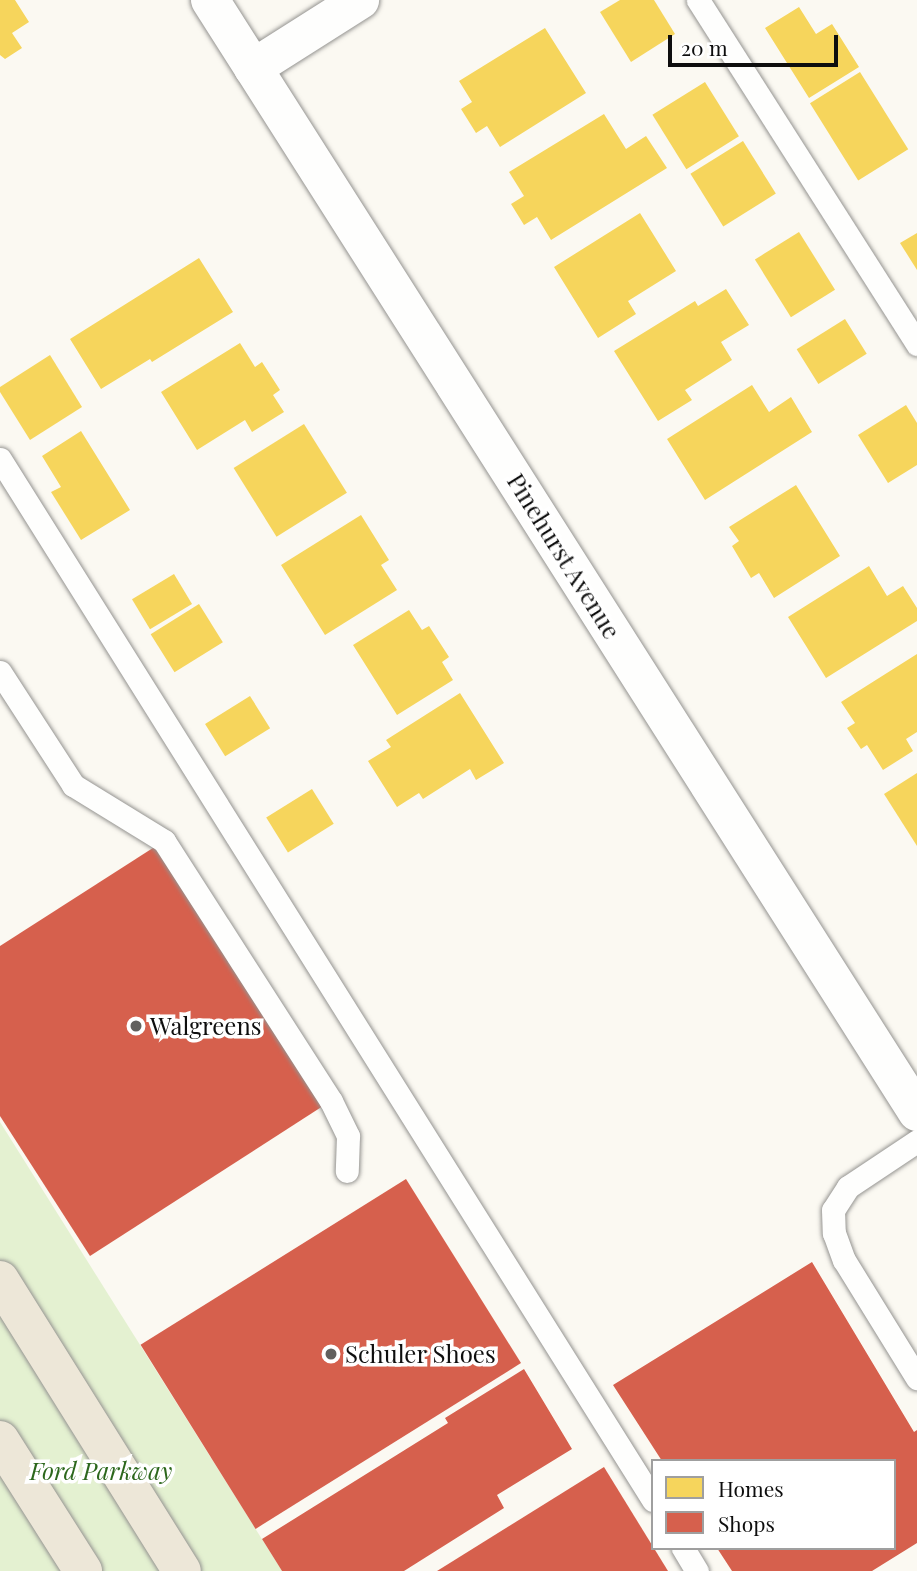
<!DOCTYPE html>
<html>
<head>
<meta charset="utf-8">
<style>
  body { margin:0 }
  #map { position:relative; width:917px; height:1571px; overflow:hidden; background:#fbf9f2; font-family:"Playfair Display",serif }
  div>[style] { position:absolute }
  .green>* { inset:0; background:#e4f1d1 }
  .homes>* { inset:0; background:#f6d55c; transform-origin:0 0 }
  .shops>* { inset:0; background:#d6604d; transform-origin:0 0 }
  .roads { filter:drop-shadow(0 0 2px #959491) drop-shadow(0 0 2px #959491) }
  .lane>* { height:23px; margin:-11.5px; padding:0 11.5px; transform-origin:11.5px; border-radius:11.5px; background:#fefefd }
  .street>* { height:38px; margin:-19px; padding:0 19px; transform-origin:19px; border-radius:19px; background:#fefefd }
  .primary>* { height:38px; margin:-19px; padding:0 19px; transform-origin:19px; border-radius:19px; background:#ede7d8 }
  .dots>* { width:19px; height:19px; translate:-50% -50%; box-sizing:border-box; border:4px solid #fff; border-radius:50% }
  span { translate:-50% -50%; white-space:nowrap; text-align:center; line-height:1.15; -webkit-text-stroke:7px #fff; paint-order:stroke }
  .street-label { font-size:24px; color:#0e0e0e }
  .poi-label { font-size:24px; color:#0e0e0e }
  .left { translate:0 -50%; text-align:left }
  .park-label { font-size:24px; color:#2c671c; font-style:italic }
  .legend { position:absolute; left:651px; top:1459px; width:245px; height:91px; box-sizing:border-box; background:#fff; border:2px solid #9f9f9f; margin:0; padding:9px 12px; list-style:none; font-size:21px; color:#0e0e0e }
  .legend li { display:flex; align-items:center; gap:14px; height:35px }
  .legend b { width:35px; border:2px solid #9f9f9f }
  .scale { position:absolute; left:668px; top:35px; width:170px; height:32px; box-sizing:border-box; border:4px solid #0e0e0e; border-top:0; padding-left:9px; font-size:21px; line-height:24px; white-space:nowrap; color:#0e0e0e; -webkit-text-stroke:5px #fff; paint-order:stroke }
</style>
</head>
<body>
<div id="map">
  <div class="green">
    <i style="clip-path:polygon(0 1122px,282px 1571px,0 1571px)"></i>
  </div>
  <div class="homes">
    <i style="clip-path:polygon(0 0,15px 0,29px 22px,12px 33px,22px 48px,5px 59px,0 55px)"></i>
    <i style="clip-path:polygon(620px 0,654px 0,675px 34px,631px 62px,600px 12px)"></i>
    <i style="clip-path:polygon(799px 7px,816px 34px,832px 24px,859px 67px,809px 98px,765px 28px)"></i>
    <i style="clip-path:polygon(545px 28px,586px 93px,500px 147px,487px 126px,476px 133px,461px 109px,472px 102px,459px 81px)"></i>
    <i style="left:860px;top:72px;width:91px;height:59px;rotate:58deg"></i>
    <i style="left:705px;top:82px;width:64px;height:62px;rotate:58deg"></i>
    <i style="clip-path:polygon(604px 114px,626px 149px,646px 136px,667px 168px,551px 240px,537px 217px,524px 225px,511px 204px,524px 196px,509px 172px)"></i>
    <i style="left:743px;top:141px;width:62px;height:62px;rotate:58deg"></i>
    <i style="clip-path:polygon(640px 213px,676px 271px,628px 301px,636px 314px,598px 338px,554px 267px)"></i>
    <i style="left:799px;top:232px;width:68px;height:52px;rotate:58deg"></i>
    <i style="clip-path:polygon(917px 233px,917px 270px,900px 243px)"></i>
    <i style="clip-path:polygon(199px 258px,233px 312px,152px 362px,150px 359px,101px 389px,70px 339px)"></i>
    <i style="clip-path:polygon(726px 289px,749px 325px,721px 342px,732px 360px,685px 390px,692px 400px,658px 421px,614px 351px,695px 301px,698px 306px)"></i>
    <i style="left:845px;top:319px;width:41px;height:57px;rotate:58deg"></i>
    <i style="clip-path:polygon(240px 343px,255px 367px,262px 362px,280px 390px,273px 395px,284px 412px,252px 432px,245px 420px,197px 450px,161px 392px)"></i>
    <i style="clip-path:polygon(50px 355px,82px 407px,30px 440px,0 392px,0 387px)"></i>
    <i style="clip-path:polygon(752px 385px,769px 412px,791px 397px,812px 432px,705px 500px,667px 439px)"></i>
    <i style="clip-path:polygon(906px 405px,917px 423px,917px 465px,888px 483px,858px 435px)"></i>
    <i style="left:304px;top:424px;width:81px;height:83px;rotate:58deg"></i>
    <i style="clip-path:polygon(81px 431px,130px 510px,81px 540px,51px 492px,61px 487px,42px 456px)"></i>
    <i style="clip-path:polygon(796px 485px,840px 556px,774px 598px,759px 573px,751px 578px,732px 546px,739px 541px,729px 527px)"></i>
    <i style="clip-path:polygon(361px 515px,389px 560px,381px 565px,397px 590px,325px 635px,281px 565px)"></i>
    <i style="clip-path:polygon(869px 566px,887px 596px,903px 586px,917px 608px,917px 621px,826px 678px,788px 617px)"></i>
    <i style="left:174px;top:574px;width:35px;height:49px;rotate:59deg"></i>
    <i style="left:199px;top:604px;width:45px;height:57px;rotate:58deg"></i>
    <i style="clip-path:polygon(409px 610px,422px 630px,429px 626px,449px 657px,442px 662px,453px 680px,397px 715px,353px 645px)"></i>
    <i style="clip-path:polygon(917px 654px,917px 732px,906px 739px,913px 751px,883px 770px,867px 745px,861px 749px,847px 728px,855px 723px,841px 702px)"></i>
    <i style="clip-path:polygon(460px 693px,504px 763px,476px 780px,470px 769px,423px 799px,419px 793px,397px 807px,368px 761px,391px 747px,386px 740px)"></i>
    <i style="left:250px;top:696px;width:38px;height:53px;rotate:58deg"></i>
    <i style="clip-path:polygon(917px 773px,917px 846px,884px 794px)"></i>
    <i style="left:312px;top:789px;width:41px;height:54px;rotate:58deg"></i>
  </div>
  <div class="shops">
    <i style="clip-path:polygon(156px 846px,323px 1106px,90px 1256px,0 1116px,0 946px)"></i>
    <i style="left:406px;top:1179px;width:217px;height:313px;rotate:58deg"></i>
    <i style="clip-path:polygon(812px 1262px,914px 1432px,917px 1430px,917px 1543px,872px 1571px,732px 1571px,717px 1548px,894px 1548px,894px 1461px,662px 1461px,613px 1385px)"></i>
    <i style="clip-path:polygon(524px 1369px,572px 1449px,497px 1495px,504px 1508px,404px 1571px,282px 1571px,262px 1539px,448px 1423px,445px 1418px)"></i>
    <i style="clip-path:polygon(604px 1467px,668px 1571px,437px 1571px)"></i>
  </div>
  <div class="roads">
    <div class="lane">
      <i style="left:698px;top:0;width:408px;rotate:57.5deg"></i>
      <i style="left:0;top:459px;width:1229px;rotate:57.9deg"></i>
      <i style="left:0;top:672px;width:135px;rotate:57.1deg"></i>
      <i style="left:73px;top:785px;width:107px;rotate:31.6deg"></i>
      <i style="left:164px;top:841px;width:309px;rotate:57.3deg"></i>
      <i style="left:331px;top:1101px;width:39px;rotate:64deg"></i>
      <i style="left:348px;top:1136px;width:35px;rotate:92deg"></i>
      <i style="left:917px;top:1141px;width:83px;rotate:146.3deg"></i>
      <i style="left:848px;top:1187px;width:27px;rotate:123deg"></i>
      <i style="left:833px;top:1210px;width:23px;rotate:88deg"></i>
      <i style="left:834px;top:1233px;width:29px;rotate:70deg"></i>
      <i style="left:844px;top:1260px;width:139px;rotate:58.3deg"></i>
      <i style="left:683px;top:1548px;width:27px;rotate:59deg"></i>
    </div>
    <div class="street">
      <i style="left:210px;top:0;width:1318px;rotate:57.55deg"></i>
      <i style="left:253px;top:68px;width:127px;rotate:-32.4deg"></i>
    </div>
    <div class="primary">
      <i style="left:0;top:1280px;width:343px;rotate:58deg"></i>
      <i style="left:0;top:1440px;width:155px;rotate:57.6deg"></i>
    </div>
  </div>
  <div class="dots">
    <i style="left:136px;top:1026px;background:#61605e"></i>
    <i style="left:331px;top:1354px;background:#61605e"></i>
  </div>
  <div class="street-label">
    <span style="left:564px;top:556px;rotate:58deg">Pinehurst Avenue</span>
  </div>
  <div class="poi-label">
    <span class="left" style="left:150px;top:1026px">Walgreens</span>
    <span class="left" style="left:345px;top:1354px">Schuler Shoes</span>
  </div>
  <div class="park-label">
    <span style="left:101px;top:1471px">Ford Parkway</span>
  </div>
  <ul class="legend">
  <li><b style="height:19px;background:#f6d55c"></b>Homes</li>
  <li><b style="height:19px;background:#d6604d"></b>Shops</li>
  </ul>
  <div class="scale">20 m</div>
</div>
</body>
</html>
